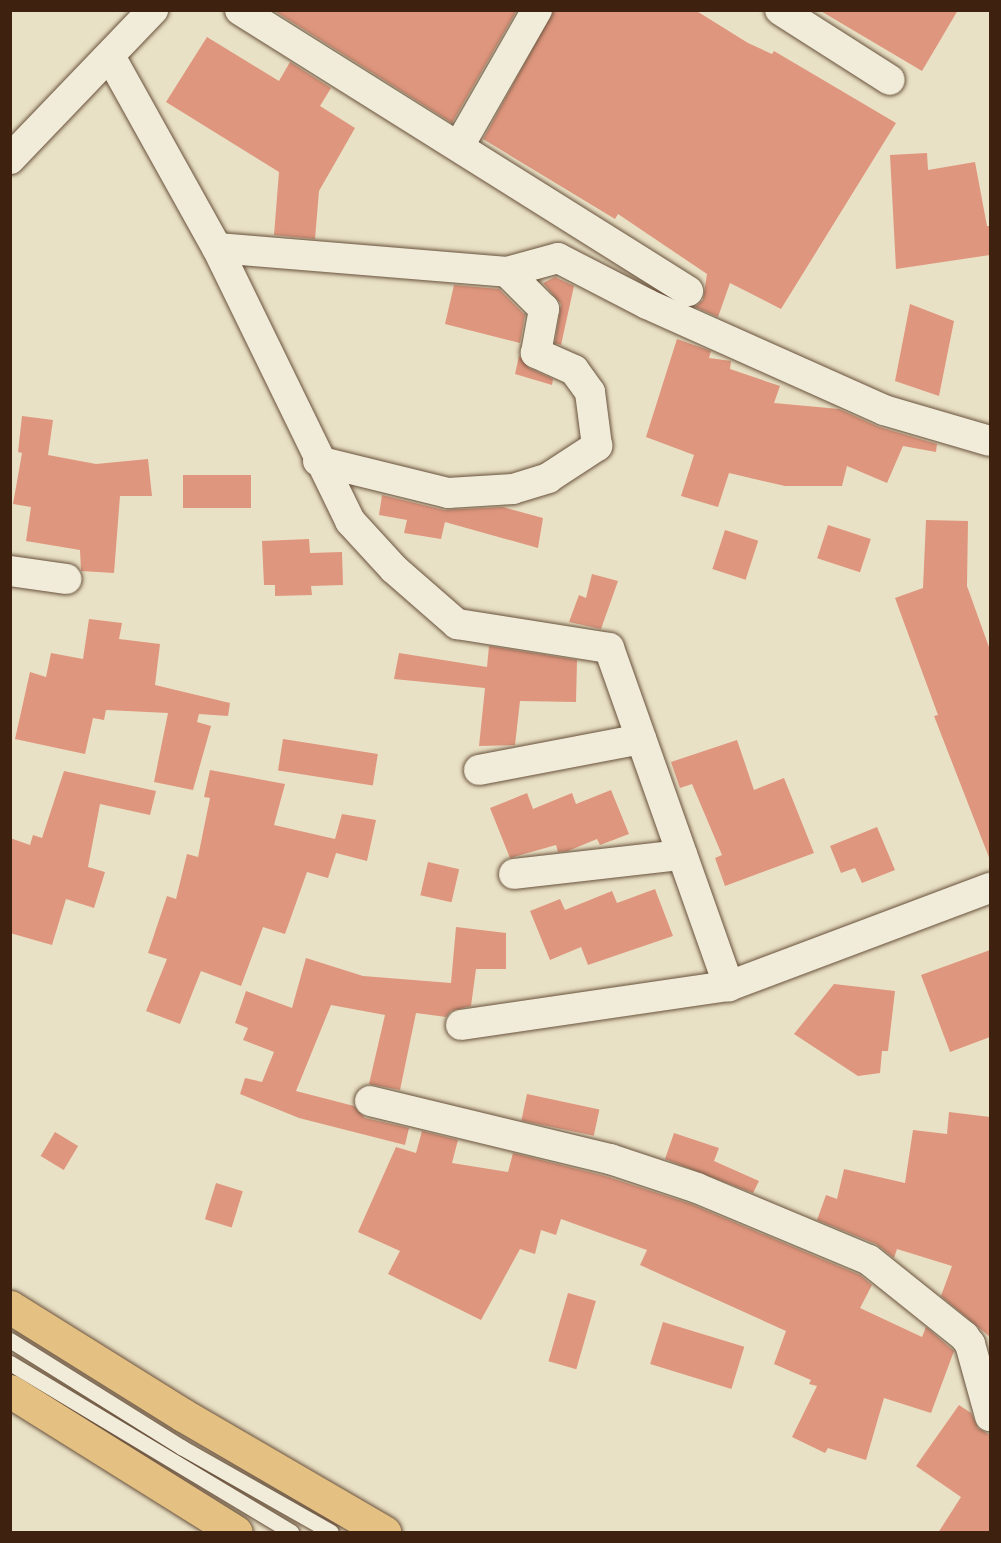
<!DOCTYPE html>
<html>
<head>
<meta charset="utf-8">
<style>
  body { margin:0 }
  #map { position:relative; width:1001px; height:1543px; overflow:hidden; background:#e9e1c5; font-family:"Sorts Mill Goudy",serif }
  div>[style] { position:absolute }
  .building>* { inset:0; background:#df967e; transform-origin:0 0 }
  .roads { filter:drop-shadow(0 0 2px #69513c) drop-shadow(0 0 2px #69513c) }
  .lane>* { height:15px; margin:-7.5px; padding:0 7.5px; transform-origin:7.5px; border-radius:7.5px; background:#f1ecd9 }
  .street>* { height:30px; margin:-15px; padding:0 15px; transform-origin:15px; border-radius:15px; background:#f1ecd9 }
  .primary>* { height:33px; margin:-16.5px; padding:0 16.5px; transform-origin:16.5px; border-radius:16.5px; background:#e4c082 }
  span { translate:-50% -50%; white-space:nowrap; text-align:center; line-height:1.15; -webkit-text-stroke:4.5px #f1ecd9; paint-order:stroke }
  .frame { position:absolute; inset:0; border:12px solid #3e210f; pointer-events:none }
</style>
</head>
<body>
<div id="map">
  <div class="building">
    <i style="clip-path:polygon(273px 10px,517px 10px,452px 123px)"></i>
    <i style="clip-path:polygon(554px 10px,695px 10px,748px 43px,772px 54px,774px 51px,896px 123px,781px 309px,730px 283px,718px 317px,695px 307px,703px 300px,707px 274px,618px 214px,615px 219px,483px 139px)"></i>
    <i style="clip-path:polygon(819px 10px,958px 10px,922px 71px)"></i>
    <i style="clip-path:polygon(207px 37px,279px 81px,290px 62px,331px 88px,320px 106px,355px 128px,319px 191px,315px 239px,274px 235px,279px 172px,166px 102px)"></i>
    <i style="clip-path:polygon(927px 153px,928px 170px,975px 162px,987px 226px,990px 226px,990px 255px,896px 269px,890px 155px)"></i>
    <i style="clip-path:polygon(555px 277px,574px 286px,561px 345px,555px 343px,561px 304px,543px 283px)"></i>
    <i style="clip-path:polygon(454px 285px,499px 289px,525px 315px,520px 343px,445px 324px)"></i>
    <i style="clip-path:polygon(910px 304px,954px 321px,939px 396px,895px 381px)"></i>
    <i style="clip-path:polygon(677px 339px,711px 351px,709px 358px,731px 361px,730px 369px,780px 386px,774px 403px,839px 409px,879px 427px,937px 444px,936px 452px,903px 446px,887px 483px,847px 466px,842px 486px,785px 486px,729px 473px,718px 507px,681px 496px,694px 455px,646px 437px)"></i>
    <i style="clip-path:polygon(519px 356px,529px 368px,553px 379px,552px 385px,515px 374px)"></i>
    <i style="clip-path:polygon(22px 416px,53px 420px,48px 455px,96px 464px,148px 459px,152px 496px,120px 496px,114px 573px,81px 571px,80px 550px,26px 541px,31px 507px,13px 504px,22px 453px,18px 452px)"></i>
    <i style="left:183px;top:475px;width:68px;height:33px"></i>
    <i style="clip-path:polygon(382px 495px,444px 510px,503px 507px,543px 518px,538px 548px,445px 522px,441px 539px,404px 533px,407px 520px,379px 515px)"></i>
    <i style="clip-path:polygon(926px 520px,968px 521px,967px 586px,990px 650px,990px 860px,934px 716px,938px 715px,895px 598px,923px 588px)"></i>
    <i style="left:828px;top:525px;width:45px;height:35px;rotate:18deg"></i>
    <i style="left:725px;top:530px;width:35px;height:41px;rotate:18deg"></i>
    <i style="clip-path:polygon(309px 539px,310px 553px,342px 552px,343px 585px,311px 586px,312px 595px,275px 596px,275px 585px,264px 585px,262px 541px)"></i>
    <i style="clip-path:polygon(592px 574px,618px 581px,601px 629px,569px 622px,579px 595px,586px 598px)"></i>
    <i style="clip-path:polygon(89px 619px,122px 623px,119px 639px,160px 644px,155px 685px,230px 703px,228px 716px,199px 714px,197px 722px,211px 726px,193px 790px,154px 782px,168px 713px,106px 710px,104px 720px,93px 718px,85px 754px,15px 739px,30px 672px,46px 677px,51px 653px,83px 659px)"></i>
    <i style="clip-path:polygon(489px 646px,577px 660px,576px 702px,520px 701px,515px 745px,479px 746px,485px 688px,394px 679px,399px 653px,487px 667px)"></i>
    <i style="left:283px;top:739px;width:96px;height:32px;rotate:9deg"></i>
    <i style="clip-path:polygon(737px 740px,754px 790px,784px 778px,814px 853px,725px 886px,715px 858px,722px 855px,692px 784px,680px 788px,671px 762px)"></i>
    <i style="clip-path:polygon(210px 770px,285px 784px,274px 825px,335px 839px,342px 814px,376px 820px,367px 861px,336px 853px,328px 878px,307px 872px,285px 934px,263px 927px,241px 986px,201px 971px,180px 1024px,146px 1011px,167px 959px,148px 953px,167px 896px,176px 899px,187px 854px,198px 857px,210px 798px,204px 797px)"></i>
    <i style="clip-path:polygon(64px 771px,156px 791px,150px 815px,100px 804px,88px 867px,105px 872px,94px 908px,66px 899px,52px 945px,10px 933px,10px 838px,30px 845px,33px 835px,42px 838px)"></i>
    <i style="clip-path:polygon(611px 790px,629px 834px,600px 845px,597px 839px,568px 851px,558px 852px,556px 845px,510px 858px,490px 808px,527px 793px,533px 809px,572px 793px,576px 804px)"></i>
    <i style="clip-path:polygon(877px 827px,895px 870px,862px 883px,855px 868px,841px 873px,830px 846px)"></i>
    <i style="left:428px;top:862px;width:32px;height:34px;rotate:13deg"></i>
    <i style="clip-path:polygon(655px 889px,673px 936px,588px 965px,581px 947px,550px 960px,530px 911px,560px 899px,565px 910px,612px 891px,617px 903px)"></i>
    <i style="clip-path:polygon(456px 927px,506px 933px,506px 969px,476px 969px,471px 1006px,451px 1011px,446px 1017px,416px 1013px,400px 1090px,369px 1084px,385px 1015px,331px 1005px,296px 1091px,354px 1106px,365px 1118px,409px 1128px,405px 1145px,299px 1118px,240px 1094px,245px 1078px,262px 1082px,274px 1052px,243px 1040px,248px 1028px,235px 1023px,246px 991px,292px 1008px,306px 958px,363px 976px,451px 983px)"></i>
    <i style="clip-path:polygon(990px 950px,990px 1037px,950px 1052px,921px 975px)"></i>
    <i style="clip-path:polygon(834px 984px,895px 991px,888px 1051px,882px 1051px,880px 1073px,858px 1076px,794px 1034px)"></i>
    <i style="left:527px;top:1094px;width:74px;height:27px;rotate:12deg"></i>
    <i style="clip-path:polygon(949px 1112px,990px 1117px,990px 1337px,941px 1296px,952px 1266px,897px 1249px,894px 1258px,876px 1244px,817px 1220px,826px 1195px,837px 1199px,844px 1169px,905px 1183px,913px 1130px,947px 1134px)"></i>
    <i style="clip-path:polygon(422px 1131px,458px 1140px,452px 1163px,508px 1172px,513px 1153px,605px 1176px,691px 1204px,860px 1275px,872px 1285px,860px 1308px,922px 1337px,926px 1327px,954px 1351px,931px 1413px,884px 1398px,866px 1460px,828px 1448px,825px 1453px,792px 1437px,817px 1386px,809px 1384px,811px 1380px,774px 1364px,786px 1331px,640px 1265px,647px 1250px,561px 1219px,556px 1235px,541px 1230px,535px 1254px,520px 1249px,481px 1320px,388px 1274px,400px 1251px,358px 1232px,396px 1147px,416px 1153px)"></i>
    <i style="left:55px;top:1132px;width:27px;height:28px;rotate:31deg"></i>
    <i style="clip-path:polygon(674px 1133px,719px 1148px,714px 1161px,759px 1181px,753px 1193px,665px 1159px)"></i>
    <i style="left:216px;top:1183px;width:28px;height:38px;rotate:17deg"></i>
    <i style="left:568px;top:1293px;width:29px;height:71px;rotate:16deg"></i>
    <i style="left:663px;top:1322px;width:85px;height:44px;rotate:17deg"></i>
    <i style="clip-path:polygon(959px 1405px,971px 1413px,978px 1428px,990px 1435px,990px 1533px,938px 1533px,961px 1497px,916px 1466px)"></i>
  </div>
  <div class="roads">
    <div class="lane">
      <i style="left:10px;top:1340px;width:202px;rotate:32deg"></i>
      <i style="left:181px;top:1447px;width:172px;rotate:29.5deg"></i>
      <i style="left:10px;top:1363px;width:328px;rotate:31deg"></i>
    </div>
    <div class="street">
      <i style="left:240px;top:10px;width:529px;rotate:32.1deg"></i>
      <i style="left:780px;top:10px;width:130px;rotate:32.5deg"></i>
      <i style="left:110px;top:56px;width:220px;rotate:60.9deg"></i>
      <i style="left:217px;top:248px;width:304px;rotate:64deg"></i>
      <i style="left:350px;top:521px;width:65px;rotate:47.5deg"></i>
      <i style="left:394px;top:569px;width:84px;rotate:41.1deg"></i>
      <i style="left:457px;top:624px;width:154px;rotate:9deg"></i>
      <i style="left:609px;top:648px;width:359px;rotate:70.5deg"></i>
      <i style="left:459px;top:146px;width:157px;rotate:-60.2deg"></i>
      <i style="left:10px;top:159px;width:207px;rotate:-46.2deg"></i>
      <i style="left:217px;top:248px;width:291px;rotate:4.7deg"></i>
      <i style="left:507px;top:272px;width:53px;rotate:-15.4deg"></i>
      <i style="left:558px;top:258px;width:100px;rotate:27.3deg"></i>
      <i style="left:647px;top:304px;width:260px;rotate:24.1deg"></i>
      <i style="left:884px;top:410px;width:110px;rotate:16.3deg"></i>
      <i style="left:318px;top:461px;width:134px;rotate:13.8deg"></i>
      <i style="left:448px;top:493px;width:65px;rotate:-3.5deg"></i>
      <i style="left:513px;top:489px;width:37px;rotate:-17deg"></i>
      <i style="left:548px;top:478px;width:59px;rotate:-33.1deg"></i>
      <i style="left:597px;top:446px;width:54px;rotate:-97.4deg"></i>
      <i style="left:590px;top:392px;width:27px;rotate:-126deg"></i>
      <i style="left:574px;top:370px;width:42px;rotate:-155.9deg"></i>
      <i style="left:536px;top:353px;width:45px;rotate:-79.7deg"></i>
      <i style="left:544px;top:309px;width:52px;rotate:-135deg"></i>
      <i style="left:10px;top:571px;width:57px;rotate:8.1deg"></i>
      <i style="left:479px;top:770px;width:165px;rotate:-10.8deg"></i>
      <i style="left:514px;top:874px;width:169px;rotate:-6.5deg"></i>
      <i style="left:461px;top:1025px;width:271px;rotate:-8.3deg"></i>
      <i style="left:729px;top:986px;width:279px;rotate:-20.6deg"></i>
      <i style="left:370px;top:1101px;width:247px;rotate:13.6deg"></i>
      <i style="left:610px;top:1159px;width:92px;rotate:18.4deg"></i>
      <i style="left:697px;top:1188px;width:186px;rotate:22.7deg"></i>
      <i style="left:869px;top:1260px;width:122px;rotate:38.7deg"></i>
      <i style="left:964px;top:1336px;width:10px;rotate:53deg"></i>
      <i style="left:970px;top:1344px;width:75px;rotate:74.5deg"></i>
    </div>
    <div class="primary">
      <i style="left:10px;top:1307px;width:204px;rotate:32deg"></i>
      <i style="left:183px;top:1415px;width:233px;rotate:30.2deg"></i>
      <i style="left:10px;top:1391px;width:266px;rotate:32deg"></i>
    </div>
  </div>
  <div class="frame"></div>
</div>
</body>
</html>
